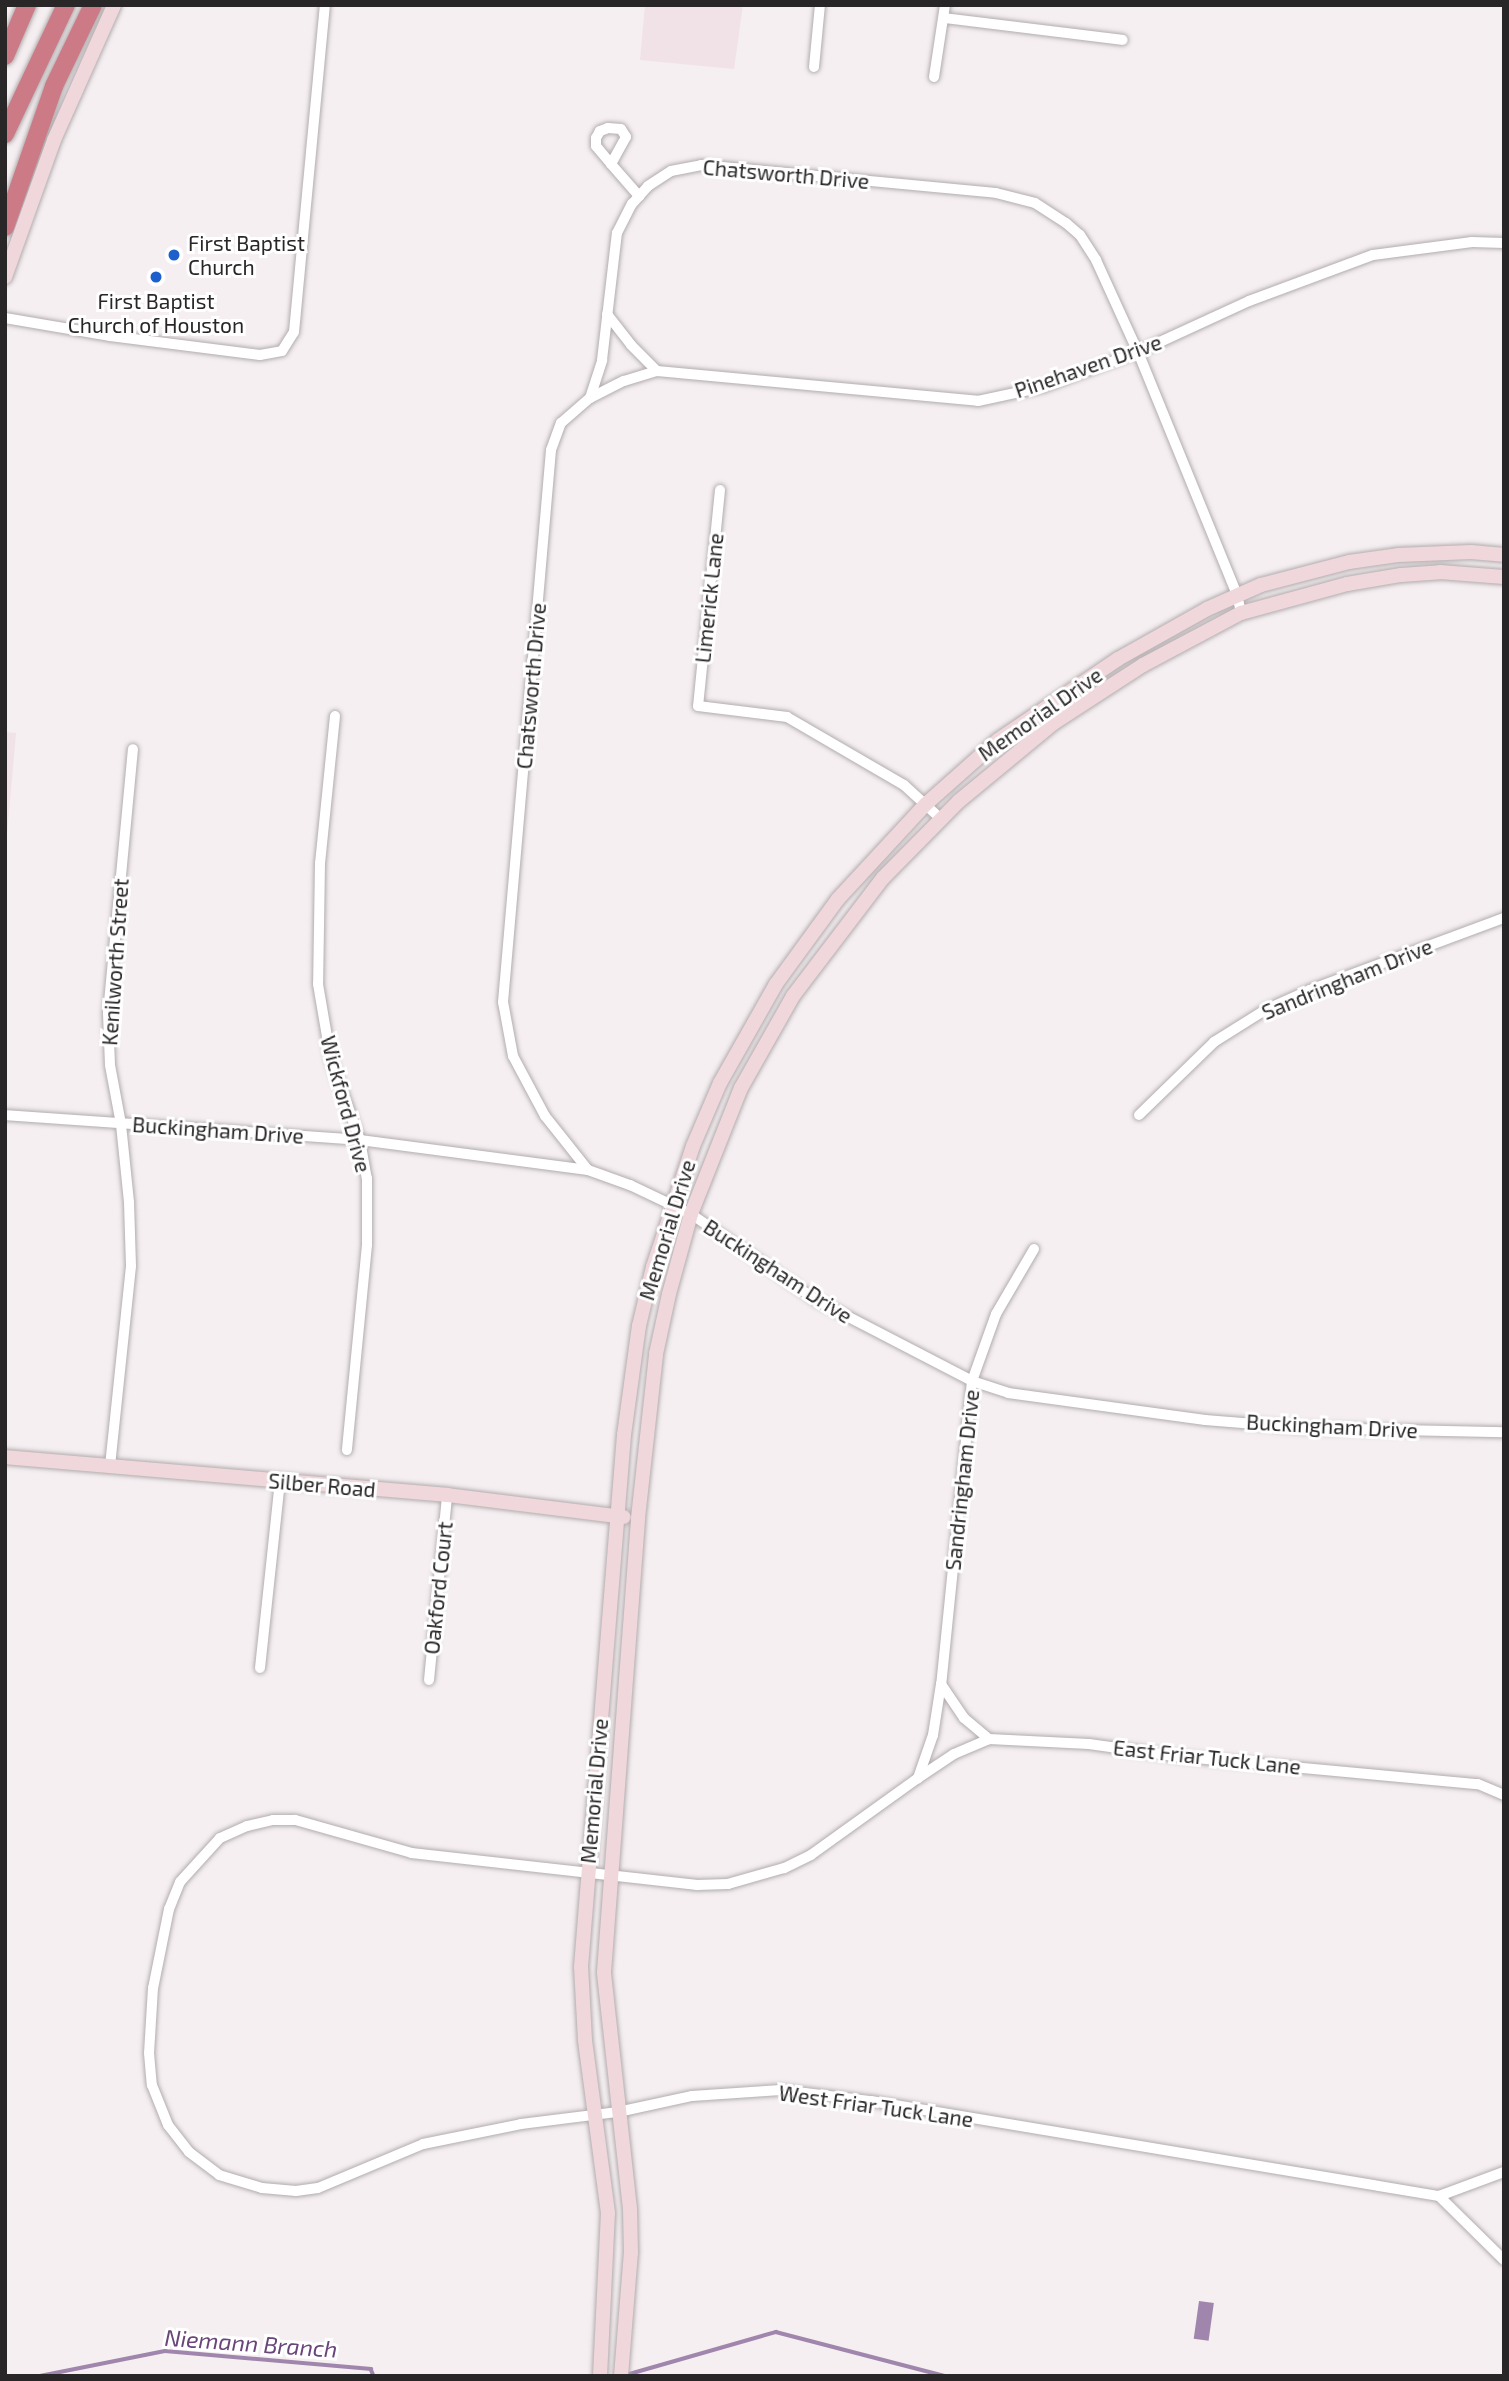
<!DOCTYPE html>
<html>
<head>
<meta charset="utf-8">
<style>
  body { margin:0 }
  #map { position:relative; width:1509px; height:2381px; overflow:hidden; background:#f5eff1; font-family:"Exo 2",sans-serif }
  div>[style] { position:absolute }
  .built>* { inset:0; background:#f1e2e8 }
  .water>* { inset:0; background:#a086ac; transform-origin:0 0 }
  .stream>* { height:3.5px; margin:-1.75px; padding:0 1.75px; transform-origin:1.75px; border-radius:1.75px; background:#a086ac }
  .roads { filter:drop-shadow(0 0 2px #b2acae) drop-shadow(0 0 2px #b2acae) }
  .street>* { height:10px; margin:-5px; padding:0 5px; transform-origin:5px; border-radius:5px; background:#fff }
  .secondary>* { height:14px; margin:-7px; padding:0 7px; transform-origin:7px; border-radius:7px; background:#f0d7db }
  .highway>* { height:18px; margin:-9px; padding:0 9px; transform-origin:9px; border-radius:9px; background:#cd7a87 }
  .dots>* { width:19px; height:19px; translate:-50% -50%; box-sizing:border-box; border:4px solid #fff; border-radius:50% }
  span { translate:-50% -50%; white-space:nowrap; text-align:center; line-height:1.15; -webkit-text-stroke:6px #fff; paint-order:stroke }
  .street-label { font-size:21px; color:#282627 }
  .poi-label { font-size:21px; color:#282627 }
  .left { translate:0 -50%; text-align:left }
  .water-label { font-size:23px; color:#694579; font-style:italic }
  .frame { position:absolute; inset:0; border:7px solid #282627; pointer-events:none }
</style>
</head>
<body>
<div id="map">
  <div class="built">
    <i style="clip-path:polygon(645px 5px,743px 5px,734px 69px,640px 60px)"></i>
    <i style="clip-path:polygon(5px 732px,16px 733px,5px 858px)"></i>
  </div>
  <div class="water">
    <i style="left:1199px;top:2301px;width:15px;height:38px;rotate:8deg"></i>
  </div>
  <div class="stream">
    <i style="left:626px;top:2375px;width:156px;rotate:-16deg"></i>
    <i style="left:776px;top:2332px;width:175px;rotate:14.6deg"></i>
    <i style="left:40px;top:2376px;width:127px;rotate:-11.3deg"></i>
    <i style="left:165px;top:2351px;width:207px;rotate:5deg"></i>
    <i style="left:371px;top:2369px;width:8px;rotate:67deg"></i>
  </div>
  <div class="roads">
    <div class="street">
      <i style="left:944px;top:18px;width:180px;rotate:7deg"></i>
      <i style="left:814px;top:67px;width:62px;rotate:-84.5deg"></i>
      <i style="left:934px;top:77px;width:73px;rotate:-81.3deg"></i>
      <i style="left:611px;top:164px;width:31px;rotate:-61deg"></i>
      <i style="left:626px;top:137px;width:9px;rotate:-122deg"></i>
      <i style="left:621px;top:129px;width:13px;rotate:-176deg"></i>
      <i style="left:608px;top:128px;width:9px;rotate:159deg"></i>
      <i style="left:600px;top:131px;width:8px;rotate:120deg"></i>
      <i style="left:596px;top:138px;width:8px;rotate:90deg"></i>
      <i style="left:596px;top:146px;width:23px;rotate:50deg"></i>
      <i style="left:611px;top:164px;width:43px;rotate:48.8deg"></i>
      <i style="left:607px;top:314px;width:39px;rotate:52deg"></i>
      <i style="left:631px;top:345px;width:37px;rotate:45deg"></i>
      <i style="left:5px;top:318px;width:107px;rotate:9.7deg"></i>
      <i style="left:110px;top:336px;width:151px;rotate:7.2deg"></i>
      <i style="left:260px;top:355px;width:22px;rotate:-10deg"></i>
      <i style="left:282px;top:351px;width:22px;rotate:-58deg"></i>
      <i style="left:294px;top:332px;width:328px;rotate:-84.6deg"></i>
      <i style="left:590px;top:398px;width:38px;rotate:-27deg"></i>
      <i style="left:624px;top:381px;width:34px;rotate:-17deg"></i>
      <i style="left:657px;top:371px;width:322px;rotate:5.3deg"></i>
      <i style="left:978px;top:401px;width:66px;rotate:-12.2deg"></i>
      <i style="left:1043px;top:387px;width:101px;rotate:-20.2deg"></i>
      <i style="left:1138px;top:352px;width:122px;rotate:-24.7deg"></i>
      <i style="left:1249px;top:301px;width:132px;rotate:-20.4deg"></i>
      <i style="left:1373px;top:255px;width:100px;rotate:-7.5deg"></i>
      <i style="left:1472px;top:242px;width:32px;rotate:2deg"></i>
      <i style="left:720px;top:490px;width:217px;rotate:95.8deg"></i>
      <i style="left:698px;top:706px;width:90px;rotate:7deg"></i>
      <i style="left:787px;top:717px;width:135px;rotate:30.2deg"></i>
      <i style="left:904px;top:785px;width:49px;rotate:42.5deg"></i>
      <i style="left:335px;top:716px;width:148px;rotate:95.8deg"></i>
      <i style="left:320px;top:863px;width:121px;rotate:90.9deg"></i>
      <i style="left:318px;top:984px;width:77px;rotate:80.3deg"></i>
      <i style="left:331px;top:1060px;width:85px;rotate:70.1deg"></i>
      <i style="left:360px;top:1140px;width:39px;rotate:80deg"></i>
      <i style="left:367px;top:1178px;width:67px;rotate:90deg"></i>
      <i style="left:367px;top:1245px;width:206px;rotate:95.6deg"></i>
      <i style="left:5px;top:1115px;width:356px;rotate:4deg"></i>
      <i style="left:360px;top:1140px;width:230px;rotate:7.5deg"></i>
      <i style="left:588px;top:1170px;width:45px;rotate:19.7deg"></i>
      <i style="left:630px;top:1185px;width:68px;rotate:25.4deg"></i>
      <i style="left:691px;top:1214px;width:152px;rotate:34.5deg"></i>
      <i style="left:816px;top:1300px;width:176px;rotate:27.4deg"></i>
      <i style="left:972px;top:1381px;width:38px;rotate:18deg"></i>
      <i style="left:1008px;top:1393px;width:199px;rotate:7.8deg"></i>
      <i style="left:1205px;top:1420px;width:100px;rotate:4.6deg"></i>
      <i style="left:1305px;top:1428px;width:199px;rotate:1.2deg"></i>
      <i style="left:1139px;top:1115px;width:105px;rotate:-44.2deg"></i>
      <i style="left:1214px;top:1042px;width:60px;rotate:-32.1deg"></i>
      <i style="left:1265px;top:1010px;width:49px;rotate:-24deg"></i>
      <i style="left:1310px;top:990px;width:207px;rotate:-20.4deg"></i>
      <i style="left:588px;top:1170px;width:69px;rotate:-128.5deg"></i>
      <i style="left:545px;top:1116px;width:68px;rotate:-118.1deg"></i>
      <i style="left:513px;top:1056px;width:55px;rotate:-100.5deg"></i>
      <i style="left:503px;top:1002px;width:554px;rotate:-85.03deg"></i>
      <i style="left:551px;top:450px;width:29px;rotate:-70deg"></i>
      <i style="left:561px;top:423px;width:38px;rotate:-41deg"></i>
      <i style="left:590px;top:398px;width:40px;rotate:-72deg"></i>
      <i style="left:602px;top:360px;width:128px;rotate:-83.3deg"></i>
      <i style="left:617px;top:233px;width:33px;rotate:-63deg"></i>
      <i style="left:632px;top:204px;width:24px;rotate:-48deg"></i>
      <i style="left:648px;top:186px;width:27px;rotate:-33deg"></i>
      <i style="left:671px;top:171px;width:31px;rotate:-11deg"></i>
      <i style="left:701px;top:165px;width:296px;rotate:5.4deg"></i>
      <i style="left:996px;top:193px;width:40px;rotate:14.4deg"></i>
      <i style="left:1035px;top:203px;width:37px;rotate:33deg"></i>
      <i style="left:1066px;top:223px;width:18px;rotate:41deg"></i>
      <i style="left:1080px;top:235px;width:30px;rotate:57deg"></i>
      <i style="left:1096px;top:260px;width:101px;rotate:65.5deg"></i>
      <i style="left:1138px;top:352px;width:262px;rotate:67.8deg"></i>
      <i style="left:1237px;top:595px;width:18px;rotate:77deg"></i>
      <i style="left:1034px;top:1249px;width:75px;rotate:120.3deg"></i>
      <i style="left:996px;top:1314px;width:71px;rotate:109.7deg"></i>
      <i style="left:972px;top:1381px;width:305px;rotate:95.8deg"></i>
      <i style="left:941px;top:1684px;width:52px;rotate:98.9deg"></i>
      <i style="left:933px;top:1735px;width:46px;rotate:109.2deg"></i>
      <i style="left:918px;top:1778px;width:132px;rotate:144.3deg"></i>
      <i style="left:811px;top:1855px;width:30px;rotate:154deg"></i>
      <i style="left:784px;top:1868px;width:58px;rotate:164.1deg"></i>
      <i style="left:728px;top:1884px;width:31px;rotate:178deg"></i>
      <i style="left:697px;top:1885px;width:287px;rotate:-173.6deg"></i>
      <i style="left:412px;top:1853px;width:122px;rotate:-164.2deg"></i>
      <i style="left:295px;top:1820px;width:22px;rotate:180deg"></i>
      <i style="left:273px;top:1820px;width:27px;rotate:167deg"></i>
      <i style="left:247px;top:1826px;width:30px;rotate:156deg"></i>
      <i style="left:220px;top:1838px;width:59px;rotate:132.3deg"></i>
      <i style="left:180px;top:1882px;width:29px;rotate:112deg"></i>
      <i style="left:169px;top:1909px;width:81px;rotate:101.4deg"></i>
      <i style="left:153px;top:1988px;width:65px;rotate:93.5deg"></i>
      <i style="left:149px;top:2053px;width:32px;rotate:85deg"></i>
      <i style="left:152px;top:2085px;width:43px;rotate:68.2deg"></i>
      <i style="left:168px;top:2125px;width:34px;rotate:52deg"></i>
      <i style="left:189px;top:2152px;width:38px;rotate:37deg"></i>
      <i style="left:219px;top:2175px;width:45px;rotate:16.8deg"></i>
      <i style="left:262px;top:2188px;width:34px;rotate:5deg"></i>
      <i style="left:296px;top:2191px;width:22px;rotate:-8deg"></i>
      <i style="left:318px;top:2188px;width:114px;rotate:-22.7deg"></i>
      <i style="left:423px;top:2144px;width:100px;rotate:-11.5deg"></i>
      <i style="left:521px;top:2124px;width:98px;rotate:-7.1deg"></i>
      <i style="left:618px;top:2112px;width:76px;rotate:-12.2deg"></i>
      <i style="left:692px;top:2096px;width:89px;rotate:-3.9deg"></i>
      <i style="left:781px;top:2090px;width:91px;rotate:7deg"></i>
      <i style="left:871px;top:2101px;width:576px;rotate:9.5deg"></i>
      <i style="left:1439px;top:2196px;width:69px;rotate:-20.3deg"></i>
      <i style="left:110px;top:1466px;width:201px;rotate:-84deg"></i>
      <i style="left:131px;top:1266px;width:64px;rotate:-91.8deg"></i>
      <i style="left:129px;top:1202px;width:78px;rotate:-95.9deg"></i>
      <i style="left:121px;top:1124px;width:60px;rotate:-100.6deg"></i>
      <i style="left:110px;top:1065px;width:52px;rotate:-92.2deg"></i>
      <i style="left:108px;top:1013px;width:265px;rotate:-84.6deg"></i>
      <i style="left:260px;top:1668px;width:188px;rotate:-83.9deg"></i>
      <i style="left:429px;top:1680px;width:186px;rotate:-84.4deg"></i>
      <i style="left:941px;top:1684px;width:41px;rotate:55.9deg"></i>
      <i style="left:964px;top:1718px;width:33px;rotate:40deg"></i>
      <i style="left:918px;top:1778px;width:43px;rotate:-33.7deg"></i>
      <i style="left:954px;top:1754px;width:38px;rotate:-23deg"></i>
      <i style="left:989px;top:1739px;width:100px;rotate:2.9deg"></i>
      <i style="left:1089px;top:1744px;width:86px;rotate:8deg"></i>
      <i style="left:1174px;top:1756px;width:305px;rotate:5.3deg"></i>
      <i style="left:1478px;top:1784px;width:28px;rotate:23deg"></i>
      <i style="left:1439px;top:2196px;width:91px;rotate:44.6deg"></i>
    </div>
    <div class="secondary">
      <i style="left:5px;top:277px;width:145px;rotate:-70.3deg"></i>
      <i style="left:54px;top:140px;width:148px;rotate:-66deg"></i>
      <i style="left:5px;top:1457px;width:444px;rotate:4.9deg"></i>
      <i style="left:447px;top:1495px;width:178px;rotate:7.1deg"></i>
      <i style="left:600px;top:2376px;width:163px;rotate:-87.2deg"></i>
      <i style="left:608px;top:2213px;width:175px;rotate:-97.6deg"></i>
      <i style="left:585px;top:2040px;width:73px;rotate:-93.1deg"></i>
      <i style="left:581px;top:1967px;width:534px;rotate:-85.38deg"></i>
      <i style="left:624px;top:1435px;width:110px;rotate:-82.2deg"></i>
      <i style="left:639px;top:1326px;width:61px;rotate:-76.7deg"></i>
      <i style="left:653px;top:1267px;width:127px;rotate:-71.7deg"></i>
      <i style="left:693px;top:1146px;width:69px;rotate:-66.8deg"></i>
      <i style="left:720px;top:1083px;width:114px;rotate:-60.5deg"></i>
      <i style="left:776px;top:984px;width:105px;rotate:-53.9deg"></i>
      <i style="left:838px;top:899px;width:129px;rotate:-47.2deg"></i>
      <i style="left:926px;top:804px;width:96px;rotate:-41.6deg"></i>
      <i style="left:998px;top:740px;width:145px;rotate:-34deg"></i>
      <i style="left:1118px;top:659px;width:102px;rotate:-29.3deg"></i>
      <i style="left:1207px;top:609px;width:59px;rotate:-24deg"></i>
      <i style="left:1261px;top:585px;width:91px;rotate:-14.6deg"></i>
      <i style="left:1349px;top:562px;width:49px;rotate:-8.1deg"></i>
      <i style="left:1398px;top:555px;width:73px;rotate:-2.4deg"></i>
      <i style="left:1471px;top:552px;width:33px;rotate:5deg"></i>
      <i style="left:621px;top:2376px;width:123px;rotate:-85.4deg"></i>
      <i style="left:631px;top:2253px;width:44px;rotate:-91.3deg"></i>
      <i style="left:630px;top:2209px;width:238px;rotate:-96.3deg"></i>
      <i style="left:604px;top:1972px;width:455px;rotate:-85.7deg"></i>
      <i style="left:638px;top:1518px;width:165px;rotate:-83.7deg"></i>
      <i style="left:656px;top:1354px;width:61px;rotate:-77.8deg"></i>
      <i style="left:669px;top:1294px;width:83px;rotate:-74.6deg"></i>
      <i style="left:691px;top:1214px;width:136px;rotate:-68.4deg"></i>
      <i style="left:741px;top:1088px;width:106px;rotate:-60.5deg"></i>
      <i style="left:793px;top:996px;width:148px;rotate:-52.7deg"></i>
      <i style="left:883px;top:878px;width:108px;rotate:-45.4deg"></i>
      <i style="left:959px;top:801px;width:124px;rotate:-39.5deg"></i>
      <i style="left:1055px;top:722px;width:105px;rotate:-32.9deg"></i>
      <i style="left:1143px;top:665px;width:111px;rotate:-28deg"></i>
      <i style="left:1241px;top:613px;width:110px;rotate:-15.3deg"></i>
      <i style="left:1347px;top:584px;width:55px;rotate:-9.5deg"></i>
      <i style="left:1401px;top:575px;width:39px;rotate:-4deg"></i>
      <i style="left:1440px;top:572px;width:64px;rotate:4.5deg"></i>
    </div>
    <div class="highway">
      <i style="left:5px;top:56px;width:56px;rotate:-66.7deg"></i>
      <i style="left:5px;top:134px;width:143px;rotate:-64.7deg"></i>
      <i style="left:5px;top:227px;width:149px;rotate:-70.8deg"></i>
      <i style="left:54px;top:86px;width:90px;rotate:-64.3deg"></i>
    </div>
  </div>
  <div class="dots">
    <i style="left:174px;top:255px;background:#1d60cc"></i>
    <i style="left:156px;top:277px;background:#1d60cc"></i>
  </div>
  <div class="street-label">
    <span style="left:786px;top:174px;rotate:5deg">Chatsworth Drive</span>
    <span style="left:1088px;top:366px;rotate:-19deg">Pinehaven Drive</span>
    <span style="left:709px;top:598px;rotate:-84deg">Limerick Lane</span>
    <span style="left:531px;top:686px;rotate:-85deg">Chatsworth Drive</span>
    <span style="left:1040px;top:714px;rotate:-35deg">Memorial Drive</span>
    <span style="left:115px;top:962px;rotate:-86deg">Kenilworth Street</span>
    <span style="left:1347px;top:979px;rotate:-22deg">Sandringham Drive</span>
    <span style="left:346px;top:1104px;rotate:75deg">Wickford Drive</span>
    <span style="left:218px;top:1130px;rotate:4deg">Buckingham Drive</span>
    <span style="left:667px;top:1230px;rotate:-73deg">Memorial Drive</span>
    <span style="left:778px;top:1271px;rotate:33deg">Buckingham Drive</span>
    <span style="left:1332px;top:1426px;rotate:3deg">Buckingham Drive</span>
    <span style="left:962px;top:1480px;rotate:-84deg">Sandringham Drive</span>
    <span style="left:322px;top:1485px;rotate:5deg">Silber Road</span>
    <span style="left:438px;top:1588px;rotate:-84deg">Oakford Court</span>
    <span style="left:1207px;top:1757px;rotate:6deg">East Friar Tuck Lane</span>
    <span style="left:594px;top:1791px;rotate:-85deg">Memorial Drive</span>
    <span style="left:876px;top:2106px;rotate:8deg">West Friar Tuck Lane</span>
  </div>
  <div class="poi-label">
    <span class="left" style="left:188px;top:255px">First Baptist<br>Church</span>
    <span style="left:156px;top:313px">First Baptist<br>Church of Houston</span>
  </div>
  <div class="water-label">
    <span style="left:251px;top:2343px;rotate:4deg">Niemann Branch</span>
  </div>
  <div class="frame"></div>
</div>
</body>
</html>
